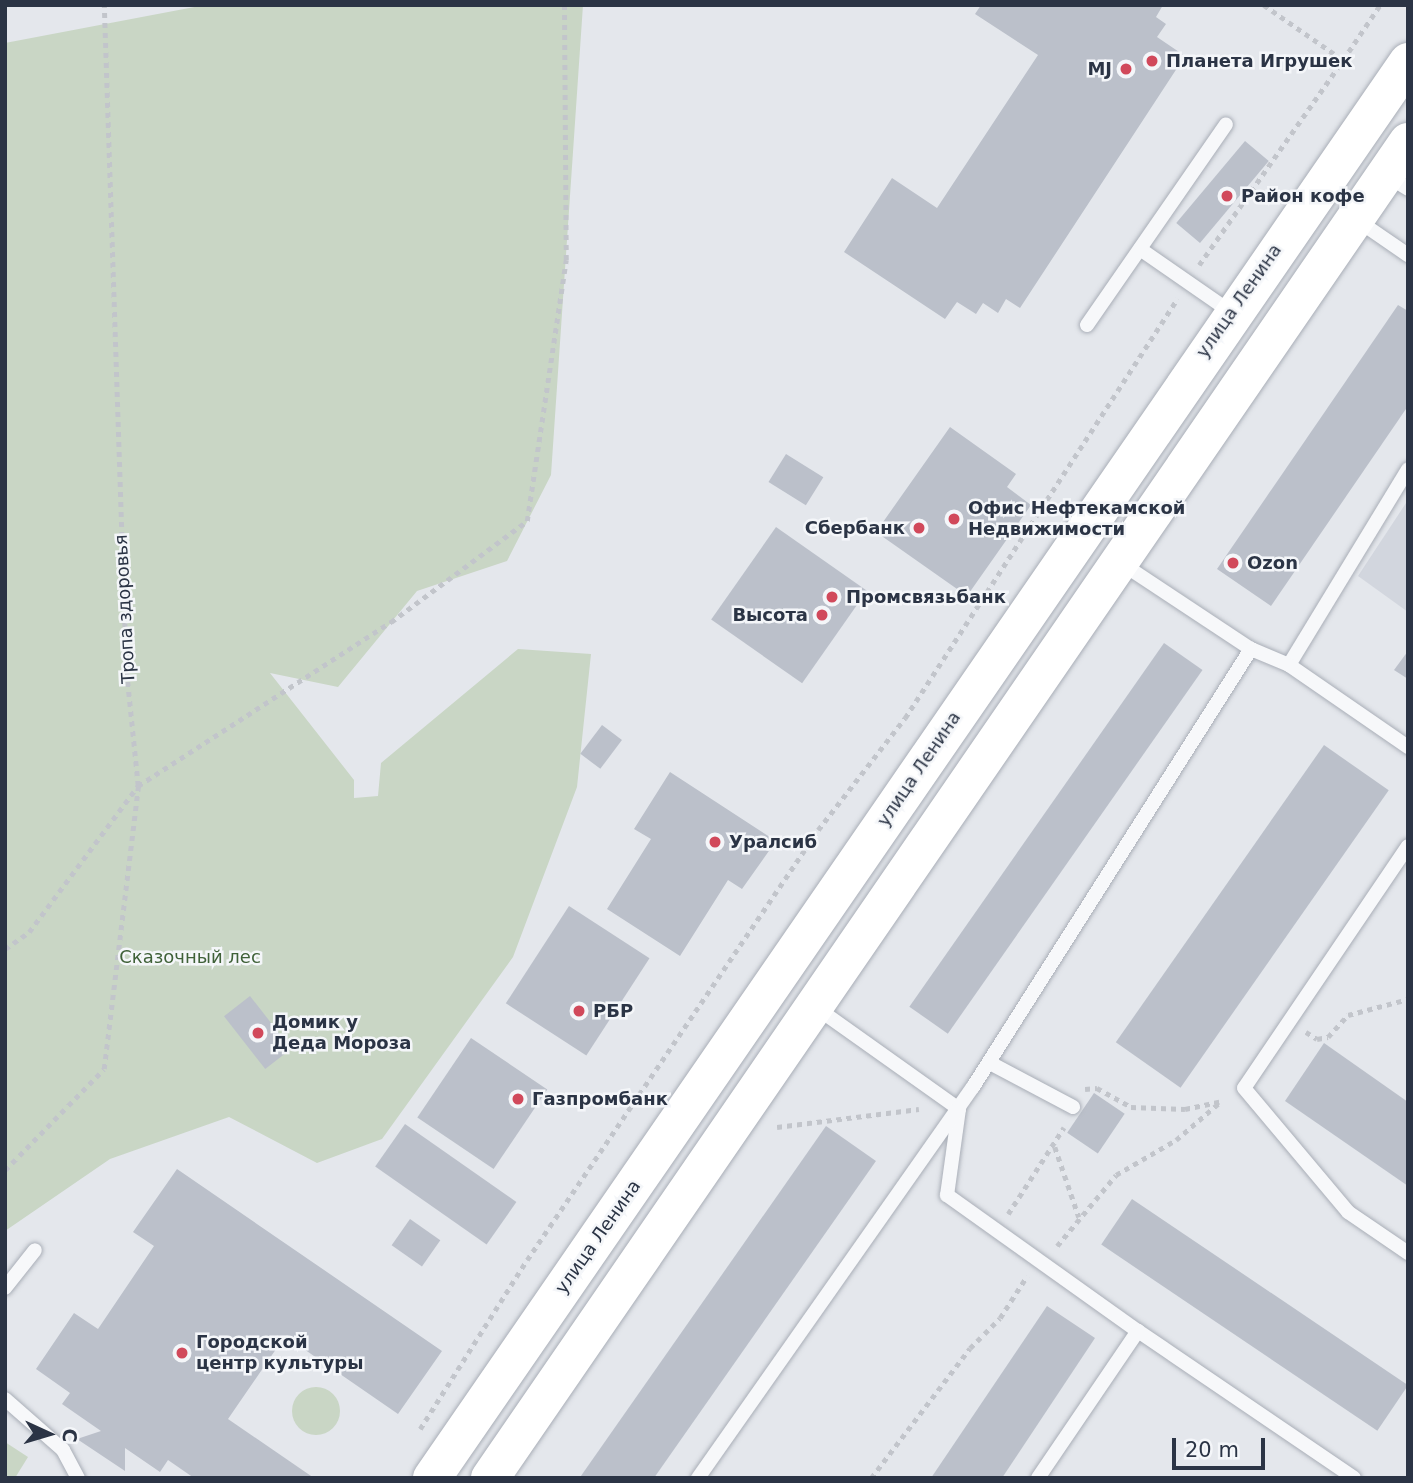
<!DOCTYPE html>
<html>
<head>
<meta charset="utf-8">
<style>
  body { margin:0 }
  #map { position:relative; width:1413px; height:1483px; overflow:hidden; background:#e4e7ec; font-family:"DejaVu Sans",sans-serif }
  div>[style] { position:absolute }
  .built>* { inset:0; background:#d2d6de }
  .green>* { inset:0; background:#c9d6c5 }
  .round { border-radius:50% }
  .building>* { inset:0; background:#bbc0ca; transform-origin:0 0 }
  .path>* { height:4.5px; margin-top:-2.25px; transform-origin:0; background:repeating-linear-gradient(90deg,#c2c5cb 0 5px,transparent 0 10px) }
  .roads { filter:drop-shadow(0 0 2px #a9aeb7) drop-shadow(0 0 2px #a9aeb7) }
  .lane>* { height:14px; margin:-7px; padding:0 7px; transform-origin:7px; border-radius:7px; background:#f7f8fa }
  .secondary>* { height:38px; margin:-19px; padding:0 19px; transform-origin:19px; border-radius:19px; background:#fff }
  .dots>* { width:19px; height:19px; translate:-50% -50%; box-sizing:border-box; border:4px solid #f4f6f9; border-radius:50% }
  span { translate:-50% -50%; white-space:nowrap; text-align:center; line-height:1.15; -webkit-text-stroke:5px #f4f6f9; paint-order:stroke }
  .poi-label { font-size:18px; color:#2b3445; font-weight:700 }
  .left { translate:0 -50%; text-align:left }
  .right { translate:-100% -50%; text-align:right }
  .street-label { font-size:18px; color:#2b3445 }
  .park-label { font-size:18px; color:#3f6138 }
  .frame { position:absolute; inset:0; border:7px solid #2b3445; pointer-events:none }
  .north { position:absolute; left:14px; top:1399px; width:70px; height:70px; -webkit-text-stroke:5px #f4f6f9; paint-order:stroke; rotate:94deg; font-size:19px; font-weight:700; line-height:28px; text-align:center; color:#2b3445 }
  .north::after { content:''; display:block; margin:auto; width:24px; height:32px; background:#2b3445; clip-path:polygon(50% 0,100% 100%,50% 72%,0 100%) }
  .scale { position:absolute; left:1172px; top:1438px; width:93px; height:32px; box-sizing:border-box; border:4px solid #2b3445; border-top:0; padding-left:9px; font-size:21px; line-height:24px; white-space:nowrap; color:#2b3445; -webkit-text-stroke:5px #f4f6f9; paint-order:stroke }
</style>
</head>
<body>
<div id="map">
  <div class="built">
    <i style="clip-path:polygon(1408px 500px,1408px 612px,1358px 576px)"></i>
  </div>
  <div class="green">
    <i style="clip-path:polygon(205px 5px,583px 5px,551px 475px,507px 561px,417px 591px,338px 687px,270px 673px,354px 780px,354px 798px,378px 796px,381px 763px,518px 649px,591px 654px,577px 787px,513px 957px,382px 1139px,317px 1163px,229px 1117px,110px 1159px,5px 1231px,5px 43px)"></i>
    <i class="round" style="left:292px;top:1387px;width:48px;height:48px"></i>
    <i style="clip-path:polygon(5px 1442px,28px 1457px,15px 1478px,5px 1478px)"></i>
  </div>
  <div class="building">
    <i style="clip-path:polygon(981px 5px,1163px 5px,1156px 17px,1166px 24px,1157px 37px,1185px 56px,1020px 308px,1006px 299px,998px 313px,983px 303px,976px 314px,957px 302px,945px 319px,844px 252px,892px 178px,937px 208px,1038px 55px,975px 14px)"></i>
    <i style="left:1245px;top:141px;width:31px;height:107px;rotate:40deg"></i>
    <i style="clip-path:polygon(1398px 305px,1408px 311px,1408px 406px,1271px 606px,1217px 569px)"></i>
    <i style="clip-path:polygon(950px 427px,1016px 474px,1007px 487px,1031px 505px,967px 596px,876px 532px)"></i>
    <i style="left:786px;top:454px;width:44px;height:33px;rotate:32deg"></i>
    <i style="left:776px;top:527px;width:111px;height:113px;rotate:35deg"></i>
    <i style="left:1164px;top:643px;width:47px;height:444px;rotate:35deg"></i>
    <i style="clip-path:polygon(1408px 651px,1408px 679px,1394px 670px)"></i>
    <i style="left:602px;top:725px;width:25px;height:36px;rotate:37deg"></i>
    <i style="left:1324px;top:745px;width:79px;height:363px;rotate:35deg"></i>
    <i style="clip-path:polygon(670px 772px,776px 841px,742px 889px,728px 880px,680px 956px,607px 909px,651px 839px,634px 829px)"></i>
    <i style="left:569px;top:906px;width:96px;height:116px;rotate:33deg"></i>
    <i style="left:250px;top:996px;width:67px;height:33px;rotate:52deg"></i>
    <i style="left:471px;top:1038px;width:92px;height:96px;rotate:34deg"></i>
    <i style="clip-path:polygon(1324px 1043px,1408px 1102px,1408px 1186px,1285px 1101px)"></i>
    <i style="left:1094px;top:1093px;width:37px;height:48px;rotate:34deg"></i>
    <i style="left:405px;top:1124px;width:136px;height:52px;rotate:35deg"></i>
    <i style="left:826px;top:1126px;width:61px;height:427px;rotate:35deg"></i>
    <i style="clip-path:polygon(177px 1169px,442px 1351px,398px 1414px,285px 1336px,228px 1419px,314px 1478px,194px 1478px,168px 1460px,160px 1472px,125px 1448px,125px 1471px,77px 1439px,101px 1431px,62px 1404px,70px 1393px,36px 1369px,74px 1313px,98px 1329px,154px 1246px,133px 1232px)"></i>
    <i style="left:1132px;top:1199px;width:333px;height:55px;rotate:34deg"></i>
    <i style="left:410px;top:1219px;width:37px;height:32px;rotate:35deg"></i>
    <i style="clip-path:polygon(1047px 1306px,1095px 1338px,1002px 1478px,931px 1478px)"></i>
  </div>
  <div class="path">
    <i style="left:1264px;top:5px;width:96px;rotate:34.8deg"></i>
    <i style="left:1343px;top:60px;width:66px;rotate:-56.1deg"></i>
    <i style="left:1199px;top:265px;width:251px;rotate:-54.9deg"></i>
    <i style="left:5px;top:949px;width:29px;rotate:-35deg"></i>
    <i style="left:29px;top:932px;width:182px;rotate:-53.3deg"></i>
    <i style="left:138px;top:786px;width:302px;rotate:-33deg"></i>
    <i style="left:391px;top:622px;width:169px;rotate:-36.6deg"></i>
    <i style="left:527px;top:521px;width:264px;rotate:-81.5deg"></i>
    <i style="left:566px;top:260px;width:255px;rotate:-90.4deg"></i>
    <i style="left:1306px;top:1032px;width:13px;rotate:32deg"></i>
    <i style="left:1317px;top:1039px;width:11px;rotate:-10deg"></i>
    <i style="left:1328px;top:1037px;width:30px;rotate:-48deg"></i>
    <i style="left:1348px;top:1015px;width:62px;rotate:-14.9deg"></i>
    <i style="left:1085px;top:1089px;width:12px;rotate:-5deg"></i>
    <i style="left:1097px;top:1088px;width:39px;rotate:29deg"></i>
    <i style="left:1131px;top:1107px;width:54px;rotate:2.1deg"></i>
    <i style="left:1185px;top:1109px;width:35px;rotate:-12deg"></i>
    <i style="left:777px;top:1127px;width:143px;rotate:-7.2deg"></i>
    <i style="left:1055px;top:1147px;width:74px;rotate:71.1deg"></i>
    <i style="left:5px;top:1170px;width:141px;rotate:-45.6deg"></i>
    <i style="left:104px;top:1069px;width:285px;rotate:-83.1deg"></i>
    <i style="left:138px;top:786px;width:120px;rotate:-95.8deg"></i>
    <i style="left:126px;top:667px;width:662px;rotate:-91.9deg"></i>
    <i style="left:1008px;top:1214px;width:103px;rotate:-57.2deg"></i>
    <i style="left:1057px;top:1246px;width:92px;rotate:-50.3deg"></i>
    <i style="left:1116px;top:1175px;width:69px;rotate:-30.3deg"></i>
    <i style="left:1176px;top:1140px;width:58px;rotate:-40.8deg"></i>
    <i style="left:420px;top:1429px;width:200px;rotate:-57.7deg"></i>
    <i style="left:527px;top:1260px;width:519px;rotate:-55.91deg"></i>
    <i style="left:818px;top:830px;width:142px;rotate:-52.2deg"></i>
    <i style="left:905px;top:718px;width:500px;rotate:-57deg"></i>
    <i style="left:871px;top:1478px;width:163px;rotate:-52.7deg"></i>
    <i style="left:970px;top:1348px;width:42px;rotate:-45deg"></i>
    <i style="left:1000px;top:1318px;width:50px;rotate:-57.3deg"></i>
  </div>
  <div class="roads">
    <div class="lane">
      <i style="left:1386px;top:175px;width:26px;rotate:32deg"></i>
      <i style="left:1357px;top:220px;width:62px;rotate:34.5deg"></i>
      <i style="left:1140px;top:249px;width:111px;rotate:34.7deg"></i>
      <i style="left:1087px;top:325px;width:244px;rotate:-55.3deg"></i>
      <i style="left:1121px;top:563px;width:156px;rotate:33.5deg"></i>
      <i style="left:1289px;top:665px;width:229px;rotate:-58.7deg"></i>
      <i style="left:1408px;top:846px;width:292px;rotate:124.1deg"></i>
      <i style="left:1244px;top:1088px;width:162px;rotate:50deg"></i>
      <i style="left:1348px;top:1212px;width:73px;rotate:34.3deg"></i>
      <i style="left:814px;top:1006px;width:178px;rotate:35.4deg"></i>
      <i style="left:959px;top:1109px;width:87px;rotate:97.9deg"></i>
      <i style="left:947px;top:1195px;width:234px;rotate:35.5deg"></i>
      <i style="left:990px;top:1063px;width:94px;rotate:27.9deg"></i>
      <i style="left:5px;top:1288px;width:48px;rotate:-51.7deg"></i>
      <i style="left:5px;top:1399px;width:77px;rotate:41.3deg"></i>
      <i style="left:63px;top:1450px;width:32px;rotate:62deg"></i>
      <i style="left:698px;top:1478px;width:478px;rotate:-54.9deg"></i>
      <i style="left:973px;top:1087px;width:519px;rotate:-57.6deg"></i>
      <i style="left:1251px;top:649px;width:41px;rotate:22.8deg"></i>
      <i style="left:1289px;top:665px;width:145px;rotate:34.6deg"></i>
      <i style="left:1038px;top:1478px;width:178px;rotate:-55.8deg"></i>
      <i style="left:1138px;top:1331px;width:261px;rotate:34.2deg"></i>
    </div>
    <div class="secondary">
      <i style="left:432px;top:1478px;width:1720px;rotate:-55.42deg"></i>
      <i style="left:490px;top:1478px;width:1621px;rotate:-55.51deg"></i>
    </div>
  </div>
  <div class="dots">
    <i style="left:1152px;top:61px;background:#d1495b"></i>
    <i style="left:1126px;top:69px;background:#d1495b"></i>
    <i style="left:1227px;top:196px;background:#d1495b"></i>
    <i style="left:954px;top:519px;background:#d1495b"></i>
    <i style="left:919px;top:528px;background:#d1495b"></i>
    <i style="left:1233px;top:563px;background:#d1495b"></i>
    <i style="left:832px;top:597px;background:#d1495b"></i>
    <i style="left:822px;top:615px;background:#d1495b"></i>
    <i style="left:715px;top:842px;background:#d1495b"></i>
    <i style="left:579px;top:1011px;background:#d1495b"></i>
    <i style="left:258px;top:1033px;background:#d1495b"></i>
    <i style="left:518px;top:1099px;background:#d1495b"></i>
    <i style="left:182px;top:1353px;background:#d1495b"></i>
  </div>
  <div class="poi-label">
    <span class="left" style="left:1166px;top:61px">Планета Игрушек</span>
    <span class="right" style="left:1112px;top:69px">MJ</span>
    <span class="left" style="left:1241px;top:196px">Район кофе</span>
    <span class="left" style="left:968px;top:519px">Офис Нефтекамской<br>Недвижимости</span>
    <span class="right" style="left:905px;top:528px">Сбербанк</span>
    <span class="left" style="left:1247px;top:563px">Ozon</span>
    <span class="left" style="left:846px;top:597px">Промсвязьбанк</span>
    <span class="right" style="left:808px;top:615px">Высота</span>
    <span class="left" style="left:729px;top:842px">Уралсиб</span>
    <span class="left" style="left:593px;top:1011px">РБР</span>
    <span class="left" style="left:272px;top:1033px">Домик у<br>Деда Мороза</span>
    <span class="left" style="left:532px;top:1099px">Газпромбанк</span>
    <span class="left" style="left:196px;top:1353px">Городской<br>центр культуры</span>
  </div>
  <div class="street-label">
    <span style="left:1239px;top:301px;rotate:-55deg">улица Ленина</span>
    <span style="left:125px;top:609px;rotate:-93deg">Тропа здоровья</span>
    <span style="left:919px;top:769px;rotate:-56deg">улица Ленина</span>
    <span style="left:598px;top:1237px;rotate:-55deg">улица Ленина</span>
  </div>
  <div class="park-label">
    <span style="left:190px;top:957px">Сказочный лес</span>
  </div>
  <div class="frame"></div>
  <div class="north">С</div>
  <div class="scale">20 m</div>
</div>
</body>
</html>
